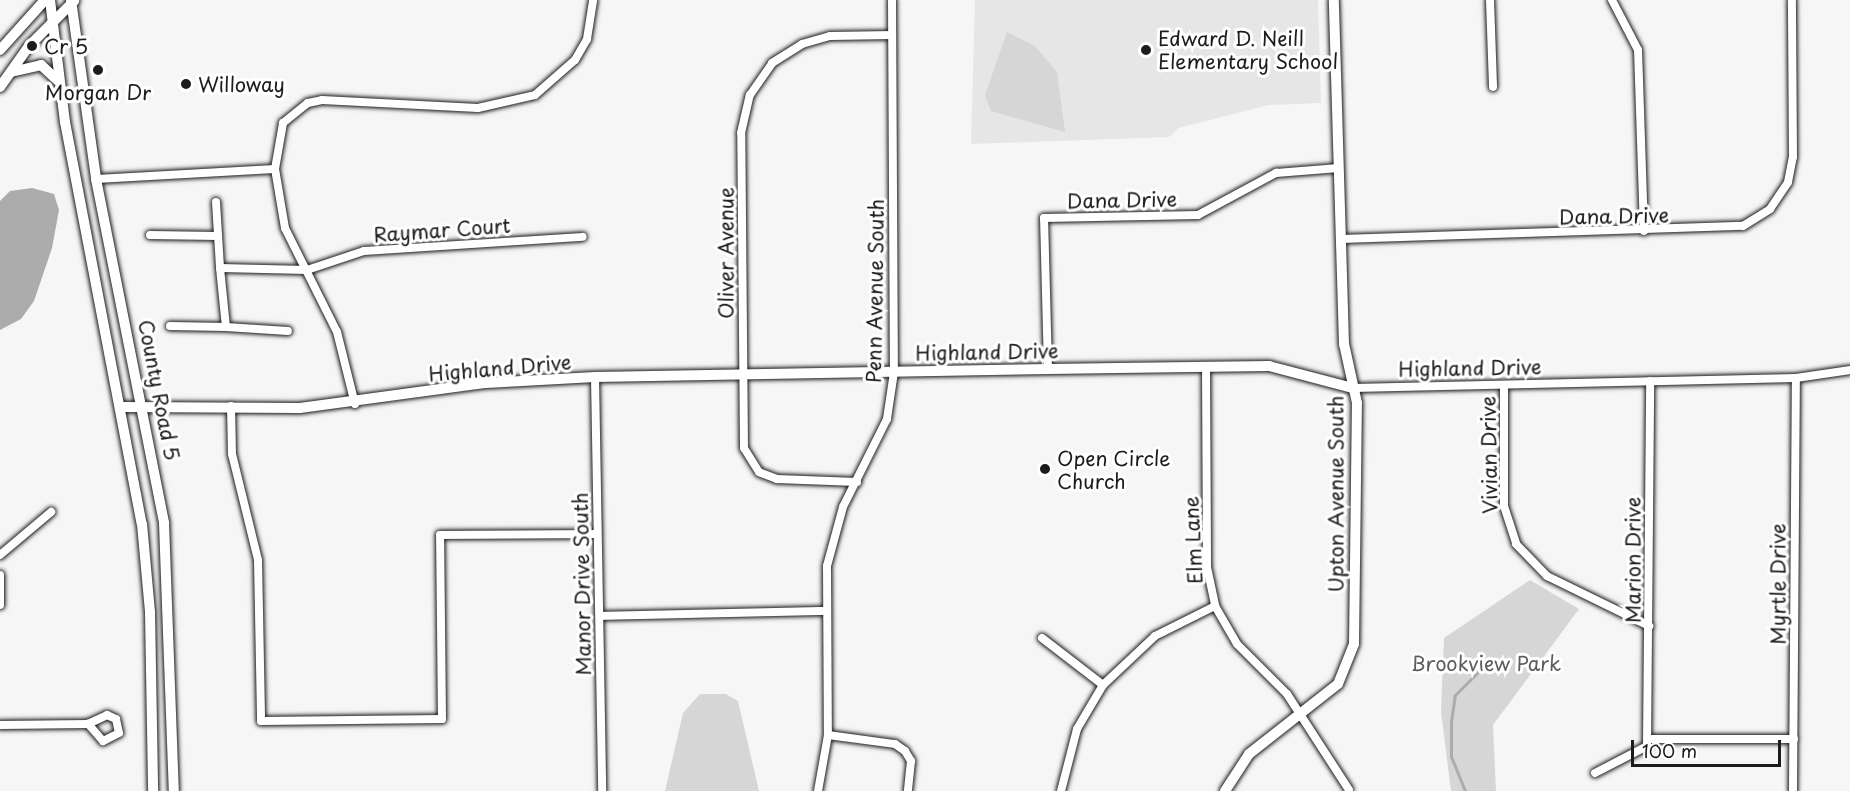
<!DOCTYPE html>
<html>
<head>
<meta charset="utf-8">
<style>
  body { margin:0 }
  #map { position:relative; width:1850px; height:791px; overflow:hidden; background:#f6f6f6; font-family:"Playpen Sans",sans-serif }
  div>[style] { position:absolute }
  .built>* { inset:0; background:#e6e6e6 }
  .green>* { inset:0; background:#d6d6d6 }
  .water>* { inset:0; background:#acacac }
  .stream>* { height:3px; margin:-1.5px; padding:0 1.5px; transform-origin:1.5px; border-radius:1.5px; background:#acacac }
  .roads { filter:drop-shadow(0 0 2px #1c1c1c) drop-shadow(0 0 2px #1c1c1c) }
  .street>* { height:8px; margin:-4px; padding:0 4px; transform-origin:4px; border-radius:4px; background:#fff }
  .secondary>* { height:10px; margin:-5px; padding:0 5px; transform-origin:5px; border-radius:5px; background:#fff }
  .dots>* { width:16px; height:16px; translate:-50% -50%; box-sizing:border-box; border:3px solid #fff; border-radius:50% }
  span { translate:-50% -50%; white-space:nowrap; text-align:center; line-height:1.15; -webkit-text-stroke:6px #fff; paint-order:stroke }
  .poi-label { font-size:20px; color:#1c1c1c }
  .left { translate:0 -50%; text-align:left }
  .street-label { font-size:20px; color:#1c1c1c }
  .park-label { font-size:20px; color:#5d5d5d }
  .scale { position:absolute; left:1631px; top:740px; width:150px; height:27px; box-sizing:border-box; border:3px solid #1c1c1c; border-top:0; padding-left:8px; font-size:18px; line-height:21px; white-space:nowrap; color:#1c1c1c; -webkit-text-stroke:4px #fff; paint-order:stroke }
</style>
</head>
<body>
<div id="map">
  <div class="built">
    <i style="clip-path:polygon(975px 0,1318px 0,1321px 103px,1269px 105px,1178px 128px,1169px 137px,971px 144px)"></i>
  </div>
  <div class="green">
    <i style="clip-path:polygon(1007px 32px,1035px 46px,1057px 72px,1065px 132px,991px 111px,985px 95px)"></i>
    <i style="clip-path:polygon(1530px 580px,1579px 609px,1493px 725px,1496px 791px,1451px 791px,1441px 712px,1444px 638px)"></i>
    <i style="clip-path:polygon(700px 694px,726px 694px,738px 701px,759px 791px,665px 791px,683px 713px)"></i>
  </div>
  <div class="water">
    <i style="clip-path:polygon(32px 188px,54px 194px,59px 210px,52px 248px,34px 301px,21px 319px,0 330px,0 201px,10px 191px)"></i>
  </div>
  <div class="stream">
    <i style="left:1465px;top:791px;width:37px;rotate:-112deg"></i>
    <i style="left:1451px;top:757px;width:35px;rotate:-90deg"></i>
    <i style="left:1451px;top:722px;width:27px;rotate:-82deg"></i>
    <i style="left:1455px;top:695px;width:35px;rotate:-45deg"></i>
  </div>
  <div class="roads">
    <div class="street">
      <i style="left:892px;top:0;width:372px;rotate:89.7deg"></i>
      <i style="left:894px;top:372px;width:48px;rotate:98.5deg"></i>
      <i style="left:887px;top:419px;width:98px;rotate:116.6deg"></i>
      <i style="left:843px;top:507px;width:61px;rotate:105.2deg"></i>
      <i style="left:827px;top:566px;width:169px;rotate:89.7deg"></i>
      <i style="left:828px;top:735px;width:68px;rotate:7.7deg"></i>
      <i style="left:895px;top:744px;width:12px;rotate:35deg"></i>
      <i style="left:905px;top:751px;width:12px;rotate:59deg"></i>
      <i style="left:911px;top:761px;width:30px;rotate:96deg"></i>
      <i style="left:1490px;top:0;width:87px;rotate:88deg"></i>
      <i style="left:1612px;top:0;width:56px;rotate:62.5deg"></i>
      <i style="left:1638px;top:50px;width:181px;rotate:88.1deg"></i>
      <i style="left:96px;top:179px;width:179px;rotate:-3.2deg"></i>
      <i style="left:216px;top:202px;width:66px;rotate:86.5deg"></i>
      <i style="left:220px;top:268px;width:87px;rotate:1.3deg"></i>
      <i style="left:307px;top:270px;width:60px;rotate:-18.4deg"></i>
      <i style="left:364px;top:251px;width:219px;rotate:-3.7deg"></i>
      <i style="left:150px;top:235px;width:68px;rotate:0.8deg"></i>
      <i style="left:1341px;top:239px;width:402px;rotate:-1.9deg"></i>
      <i style="left:1743px;top:226px;width:32px;rotate:-32deg"></i>
      <i style="left:1770px;top:209px;width:32px;rotate:-56deg"></i>
      <i style="left:1788px;top:182px;width:25px;rotate:-79deg"></i>
      <i style="left:1793px;top:157px;width:157px;rotate:-90.4deg"></i>
      <i style="left:170px;top:326px;width:56px;rotate:1deg"></i>
      <i style="left:226px;top:327px;width:59px;rotate:-95.8deg"></i>
      <i style="left:226px;top:327px;width:62px;rotate:3.7deg"></i>
      <i style="left:1206px;top:367px;width:200px;rotate:89.7deg"></i>
      <i style="left:1207px;top:567px;width:40px;rotate:78deg"></i>
      <i style="left:1215px;top:606px;width:44px;rotate:59.9deg"></i>
      <i style="left:1237px;top:644px;width:71px;rotate:45deg"></i>
      <i style="left:1287px;top:694px;width:114px;rotate:57.1deg"></i>
      <i style="left:1048px;top:369px;width:151px;rotate:-91.5deg"></i>
      <i style="left:1044px;top:218px;width:154px;rotate:-1.1deg"></i>
      <i style="left:1198px;top:215px;width:89px;rotate:-28.3deg"></i>
      <i style="left:1276px;top:173px;width:63px;rotate:-4.5deg"></i>
      <i style="left:595px;top:377px;width:414px;rotate:89deg"></i>
      <i style="left:1504px;top:385px;width:121px;rotate:90deg"></i>
      <i style="left:1504px;top:506px;width:40px;rotate:72deg"></i>
      <i style="left:1516px;top:544px;width:45px;rotate:45.9deg"></i>
      <i style="left:1547px;top:576px;width:114px;rotate:26.1deg"></i>
      <i style="left:1353px;top:388px;width:443px;rotate:-1.3deg"></i>
      <i style="left:1796px;top:378px;width:55px;rotate:-8.4deg"></i>
      <i style="left:355px;top:404px;width:74px;rotate:-104deg"></i>
      <i style="left:337px;top:332px;width:116px;rotate:-116.6deg"></i>
      <i style="left:285px;top:228px;width:60px;rotate:-99.6deg"></i>
      <i style="left:275px;top:169px;width:47px;rotate:-80.1deg"></i>
      <i style="left:283px;top:123px;width:32px;rotate:-39deg"></i>
      <i style="left:308px;top:103px;width:14px;rotate:-12deg"></i>
      <i style="left:322px;top:100px;width:156px;rotate:2.9deg"></i>
      <i style="left:478px;top:108px;width:58px;rotate:-12.8deg"></i>
      <i style="left:535px;top:95px;width:53px;rotate:-41.2deg"></i>
      <i style="left:575px;top:60px;width:24px;rotate:-60deg"></i>
      <i style="left:587px;top:39px;width:39px;rotate:-81deg"></i>
      <i style="left:231px;top:406px;width:48px;rotate:88.8deg"></i>
      <i style="left:232px;top:454px;width:109px;rotate:76.2deg"></i>
      <i style="left:258px;top:560px;width:161px;rotate:88.9deg"></i>
      <i style="left:261px;top:721px;width:181px;rotate:-0.6deg"></i>
      <i style="left:442px;top:719px;width:184px;rotate:-90.6deg"></i>
      <i style="left:440px;top:535px;width:157px;rotate:-0.4deg"></i>
      <i style="left:857px;top:482px;width:80px;rotate:-177.9deg"></i>
      <i style="left:777px;top:479px;width:19px;rotate:-159deg"></i>
      <i style="left:759px;top:472px;width:28px;rotate:-122deg"></i>
      <i style="left:744px;top:448px;width:315px;rotate:-90.5deg"></i>
      <i style="left:741px;top:133px;width:39px;rotate:-77deg"></i>
      <i style="left:750px;top:95px;width:39px;rotate:-55deg"></i>
      <i style="left:772px;top:63px;width:36px;rotate:-32deg"></i>
      <i style="left:802px;top:44px;width:29px;rotate:-16deg"></i>
      <i style="left:830px;top:36px;width:62px;rotate:-0.9deg"></i>
      <i style="left:0;top:555px;width:67px;rotate:-40.1deg"></i>
      <i style="left:0;top:575px;width:30px;rotate:90deg"></i>
      <i style="left:600px;top:616px;width:227px;rotate:-1.3deg"></i>
      <i style="left:1042px;top:638px;width:77px;rotate:37.6deg"></i>
      <i style="left:0;top:725px;width:88px;rotate:-0.7deg"></i>
      <i style="left:88px;top:724px;width:21px;rotate:-25deg"></i>
      <i style="left:107px;top:715px;width:10px;rotate:24deg"></i>
      <i style="left:116px;top:719px;width:14px;rotate:78deg"></i>
      <i style="left:119px;top:733px;width:18px;rotate:153deg"></i>
      <i style="left:103px;top:741px;width:23px;rotate:-131deg"></i>
      <i style="left:1648px;top:739px;width:146px"></i>
      <i style="left:1595px;top:773px;width:59px;rotate:-27.4deg"></i>
      <i style="left:1647px;top:746px;width:365px;rotate:-89.5deg"></i>
      <i style="left:818px;top:791px;width:57px;rotate:-79.9deg"></i>
      <i style="left:1061px;top:791px;width:64px;rotate:-75.5deg"></i>
      <i style="left:1077px;top:729px;width:51px;rotate:-59.4deg"></i>
      <i style="left:1103px;top:685px;width:71px;rotate:-43.3deg"></i>
      <i style="left:1155px;top:636px;width:67px;rotate:-26.6deg"></i>
      <i style="left:1793px;top:791px;width:413px;rotate:-89.6deg"></i>
    </div>
    <div class="secondary">
      <i style="left:50px;top:0;width:123px;rotate:83deg"></i>
      <i style="left:65px;top:122px;width:409px;rotate:79.2deg"></i>
      <i style="left:142px;top:524px;width:88px;rotate:84.8deg"></i>
      <i style="left:150px;top:612px;width:179px;rotate:89deg"></i>
      <i style="left:71px;top:0;width:181px;rotate:82deg"></i>
      <i style="left:96px;top:179px;width:351px;rotate:78.8deg"></i>
      <i style="left:164px;top:523px;width:268px;rotate:87.9deg"></i>
      <i style="left:0;top:50px;width:67px;rotate:-48deg"></i>
      <i style="left:11px;top:72px;width:31px;rotate:-13deg"></i>
      <i style="left:41px;top:65px;width:23px;rotate:43deg"></i>
      <i style="left:0;top:87px;width:50px;rotate:-54.7deg"></i>
      <i style="left:29px;top:46px;width:64px;rotate:-45deg"></i>
      <i style="left:123px;top:407px;width:177px;rotate:0.3deg"></i>
      <i style="left:300px;top:408px;width:188px;rotate:-7.7deg"></i>
      <i style="left:486px;top:383px;width:109px;rotate:-3.2deg"></i>
      <i style="left:595px;top:377px;width:453px;rotate:-1deg"></i>
      <i style="left:1048px;top:369px;width:221px;rotate:-0.8deg"></i>
      <i style="left:1269px;top:366px;width:87px;rotate:14.7deg"></i>
      <i style="left:1225px;top:791px;width:44px;rotate:-57deg"></i>
      <i style="left:1249px;top:754px;width:113px;rotate:-38.2deg"></i>
      <i style="left:1338px;top:684px;width:43px;rotate:-68.2deg"></i>
      <i style="left:1354px;top:644px;width:241px;rotate:-89.3deg"></i>
      <i style="left:1357px;top:403px;width:60px;rotate:-102.4deg"></i>
      <i style="left:1344px;top:344px;width:344px;rotate:-91.7deg"></i>
    </div>
  </div>
  <div class="dots">
    <i style="left:32px;top:46px;background:#1c1c1c"></i>
    <i style="left:1146px;top:50px;background:#1c1c1c"></i>
    <i style="left:98px;top:70px;background:#1c1c1c"></i>
    <i style="left:186px;top:84px;background:#1c1c1c"></i>
    <i style="left:1045px;top:469px;background:#1c1c1c"></i>
  </div>
  <div class="poi-label">
    <span class="left" style="left:1158px;top:50px">Edward D. Neill<br>Elementary School</span>
    <span class="left" style="left:44px;top:46px">Cr 5</span>
    <span class="left" style="left:198px;top:84px">Willoway</span>
    <span style="left:98px;top:92px">Morgan Dr</span>
    <span class="left" style="left:1057px;top:470px">Open Circle<br>Church</span>
  </div>
  <div class="street-label">
    <span style="left:1122px;top:200px;rotate:-1deg">Dana Drive</span>
    <span style="left:1614px;top:216px;rotate:-1deg">Dana Drive</span>
    <span style="left:442px;top:230px;rotate:-4deg">Raymar Court</span>
    <span style="left:726px;top:253px;rotate:-90deg">Oliver Avenue</span>
    <span style="left:875px;top:291px;rotate:-89deg">Penn Avenue South</span>
    <span style="left:987px;top:352px;rotate:-1deg">Highland Drive</span>
    <span style="left:500px;top:368px;rotate:-5deg">Highland Drive</span>
    <span style="left:1470px;top:368px;rotate:-1deg">Highland Drive</span>
    <span style="left:159px;top:390px;rotate:79deg">County Road 5</span>
    <span style="left:1489px;top:455px;rotate:-91deg">Vivian Drive</span>
    <span style="left:1336px;top:494px;rotate:-90deg">Upton Avenue South</span>
    <span style="left:1193px;top:540px;rotate:-93deg">Elm Lane</span>
    <span style="left:1633px;top:560px;rotate:-90deg">Marion Drive</span>
    <span style="left:582px;top:584px;rotate:-91deg">Manor Drive South</span>
    <span style="left:1778px;top:584px;rotate:-90deg">Myrtle Drive</span>
  </div>
  <div class="park-label">
    <span style="left:1486px;top:663px">Brookview Park</span>
  </div>
  <div class="scale">100 m</div>
</div>
</body>
</html>
